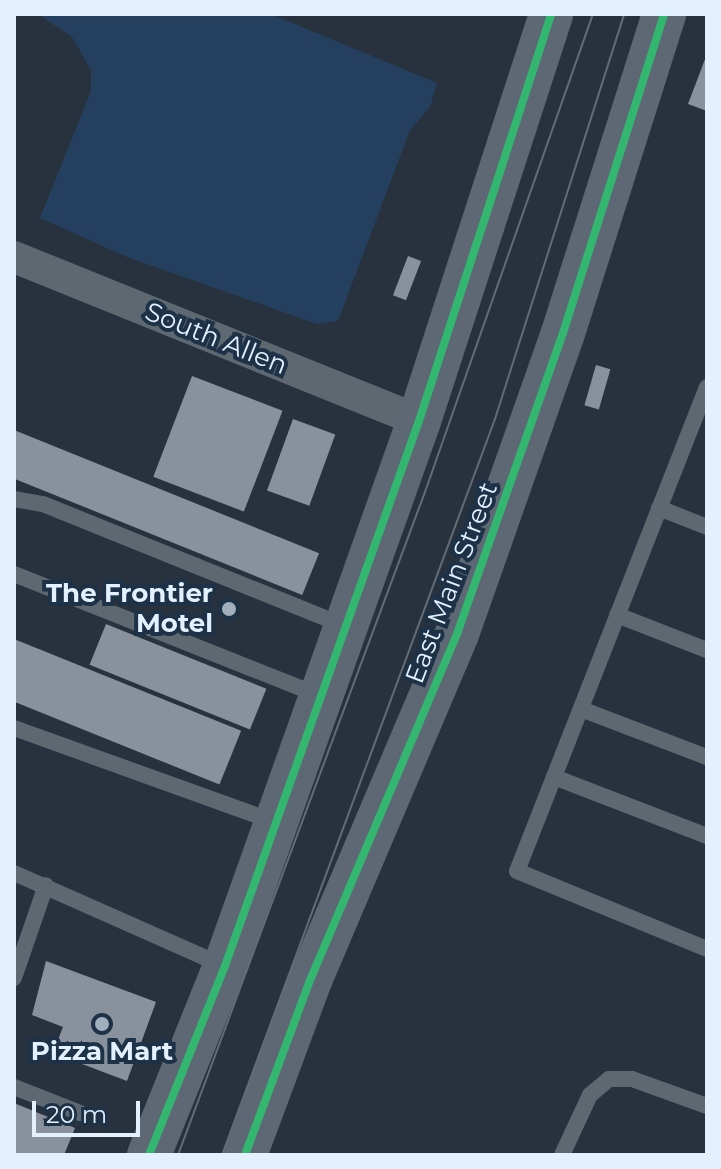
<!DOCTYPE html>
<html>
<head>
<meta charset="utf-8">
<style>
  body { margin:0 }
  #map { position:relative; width:721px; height:1169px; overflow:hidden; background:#27323e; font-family:Montserrat,sans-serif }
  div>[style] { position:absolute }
  .green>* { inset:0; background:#24405e }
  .building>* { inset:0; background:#89929c; transform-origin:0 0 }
  .service>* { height:16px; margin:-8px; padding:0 8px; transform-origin:8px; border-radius:8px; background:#5e6871 }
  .minor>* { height:32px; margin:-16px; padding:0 16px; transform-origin:16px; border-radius:16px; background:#5e6871 }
  .primary>* { height:44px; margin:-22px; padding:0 22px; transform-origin:22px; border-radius:22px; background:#5d6874 }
  .tram>* { height:2px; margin:-1px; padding:0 1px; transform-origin:1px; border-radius:1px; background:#636c75 }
  .cycleway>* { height:8px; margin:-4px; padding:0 4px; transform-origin:4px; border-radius:4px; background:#33b770 }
  .dots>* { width:22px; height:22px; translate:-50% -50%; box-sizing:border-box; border:4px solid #1e3247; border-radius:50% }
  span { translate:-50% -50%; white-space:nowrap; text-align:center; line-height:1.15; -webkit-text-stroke:8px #1e3247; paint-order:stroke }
  .street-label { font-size:26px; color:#e3f0fe }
  .poi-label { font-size:26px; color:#e3f0fe; font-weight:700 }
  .right { translate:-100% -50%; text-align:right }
  .frame { position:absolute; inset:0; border:16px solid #e3f0fe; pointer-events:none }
  .scale { position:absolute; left:32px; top:1101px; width:108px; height:36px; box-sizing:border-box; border:4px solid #e3f0fe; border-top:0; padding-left:10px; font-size:24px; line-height:28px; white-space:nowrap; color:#e3f0fe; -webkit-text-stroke:6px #1e3247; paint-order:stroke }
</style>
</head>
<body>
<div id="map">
  <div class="green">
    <i style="clip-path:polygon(38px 14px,271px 14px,437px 83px,430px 107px,410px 130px,338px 321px,317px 324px,127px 257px,40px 218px,91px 91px,91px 70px,72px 37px)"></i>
  </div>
  <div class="building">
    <i style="clip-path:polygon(707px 54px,707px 111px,688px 104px)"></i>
    <i style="left:408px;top:256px;width:14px;height:42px;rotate:21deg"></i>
    <i style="left:596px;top:365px;width:15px;height:42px;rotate:16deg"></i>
    <i style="left:192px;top:376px;width:97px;height:108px;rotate:21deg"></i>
    <i style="left:293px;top:419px;width:45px;height:76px;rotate:20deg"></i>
    <i style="left:14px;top:430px;width:329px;height:45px;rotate:22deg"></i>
    <i style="left:106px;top:624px;width:173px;height:44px;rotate:22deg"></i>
    <i style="left:14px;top:639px;width:245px;height:58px;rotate:22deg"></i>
    <i style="clip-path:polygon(46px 961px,156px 1002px,127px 1081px,53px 1053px,63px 1027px,32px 1015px)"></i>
    <i style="clip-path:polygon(14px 1103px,75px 1128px,64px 1155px,14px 1155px)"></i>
  </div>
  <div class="service">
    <i style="left:707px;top:387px;width:520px;rotate:111.43deg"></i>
    <i style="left:517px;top:871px;width:205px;rotate:22.3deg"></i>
    <i style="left:14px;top:499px;width:29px;rotate:10deg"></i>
    <i style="left:43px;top:504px;width:326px;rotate:22deg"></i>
    <i style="left:659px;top:508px;width:52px;rotate:21.6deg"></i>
    <i style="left:14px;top:574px;width:330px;rotate:21.7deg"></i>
    <i style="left:617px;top:615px;width:97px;rotate:21.3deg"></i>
    <i style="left:581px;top:709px;width:135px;rotate:20.9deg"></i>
    <i style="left:14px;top:728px;width:277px;rotate:19.8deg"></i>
    <i style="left:554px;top:777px;width:164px;rotate:21.1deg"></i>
    <i style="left:14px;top:873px;width:230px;rotate:23.9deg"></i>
    <i style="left:14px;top:978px;width:98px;rotate:-71deg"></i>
    <i style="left:14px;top:1087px;width:71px;rotate:21.5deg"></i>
    <i style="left:562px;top:1155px;width:66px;rotate:-65deg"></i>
    <i style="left:590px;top:1095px;width:25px;rotate:-40deg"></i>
    <i style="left:609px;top:1079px;width:23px"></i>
    <i style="left:632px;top:1079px;width:80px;rotate:19.8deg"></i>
  </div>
  <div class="minor">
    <i style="left:14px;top:257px;width:437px;rotate:22deg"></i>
  </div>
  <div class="primary">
    <i style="left:149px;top:1155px;width:204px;rotate:-68.1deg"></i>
    <i style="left:225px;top:966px;width:578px;rotate:-70.41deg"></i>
    <i style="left:419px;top:421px;width:428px;rotate:-72deg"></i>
    <i style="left:245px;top:1155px;width:189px;rotate:-69.6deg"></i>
    <i style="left:311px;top:978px;width:374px;rotate:-67deg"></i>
    <i style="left:457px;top:634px;width:319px;rotate:-70.6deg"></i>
    <i style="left:563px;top:333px;width:335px;rotate:-72.4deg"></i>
  </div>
  <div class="tram">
    <i style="left:178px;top:1155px;width:708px;rotate:-69.57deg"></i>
    <i style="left:425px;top:492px;width:507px;rotate:-70.64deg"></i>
    <i style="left:222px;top:1155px;width:785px;rotate:-69.65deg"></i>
    <i style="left:495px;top:419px;width:425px;rotate:-72.3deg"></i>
  </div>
  <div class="cycleway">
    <i style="left:149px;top:1155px;width:204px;rotate:-68.1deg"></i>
    <i style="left:225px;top:966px;width:578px;rotate:-70.41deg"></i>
    <i style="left:419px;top:421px;width:428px;rotate:-72deg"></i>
    <i style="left:245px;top:1155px;width:189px;rotate:-69.6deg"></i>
    <i style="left:311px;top:978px;width:374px;rotate:-67deg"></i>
    <i style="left:457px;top:634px;width:319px;rotate:-70.6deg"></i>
    <i style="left:563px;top:333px;width:335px;rotate:-72.4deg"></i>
  </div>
  <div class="dots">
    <i style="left:229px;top:609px;background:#a1aebb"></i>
    <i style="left:102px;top:1024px;background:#a1aebb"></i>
  </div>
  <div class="street-label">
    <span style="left:216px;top:339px;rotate:22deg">South Allen</span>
    <span style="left:452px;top:583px;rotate:-69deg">East Main Street</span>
  </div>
  <div class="poi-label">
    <span class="right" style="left:213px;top:609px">The Frontier<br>Motel</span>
    <span style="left:102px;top:1052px">Pizza Mart</span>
  </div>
  <div class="frame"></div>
  <div class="scale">20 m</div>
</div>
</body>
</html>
